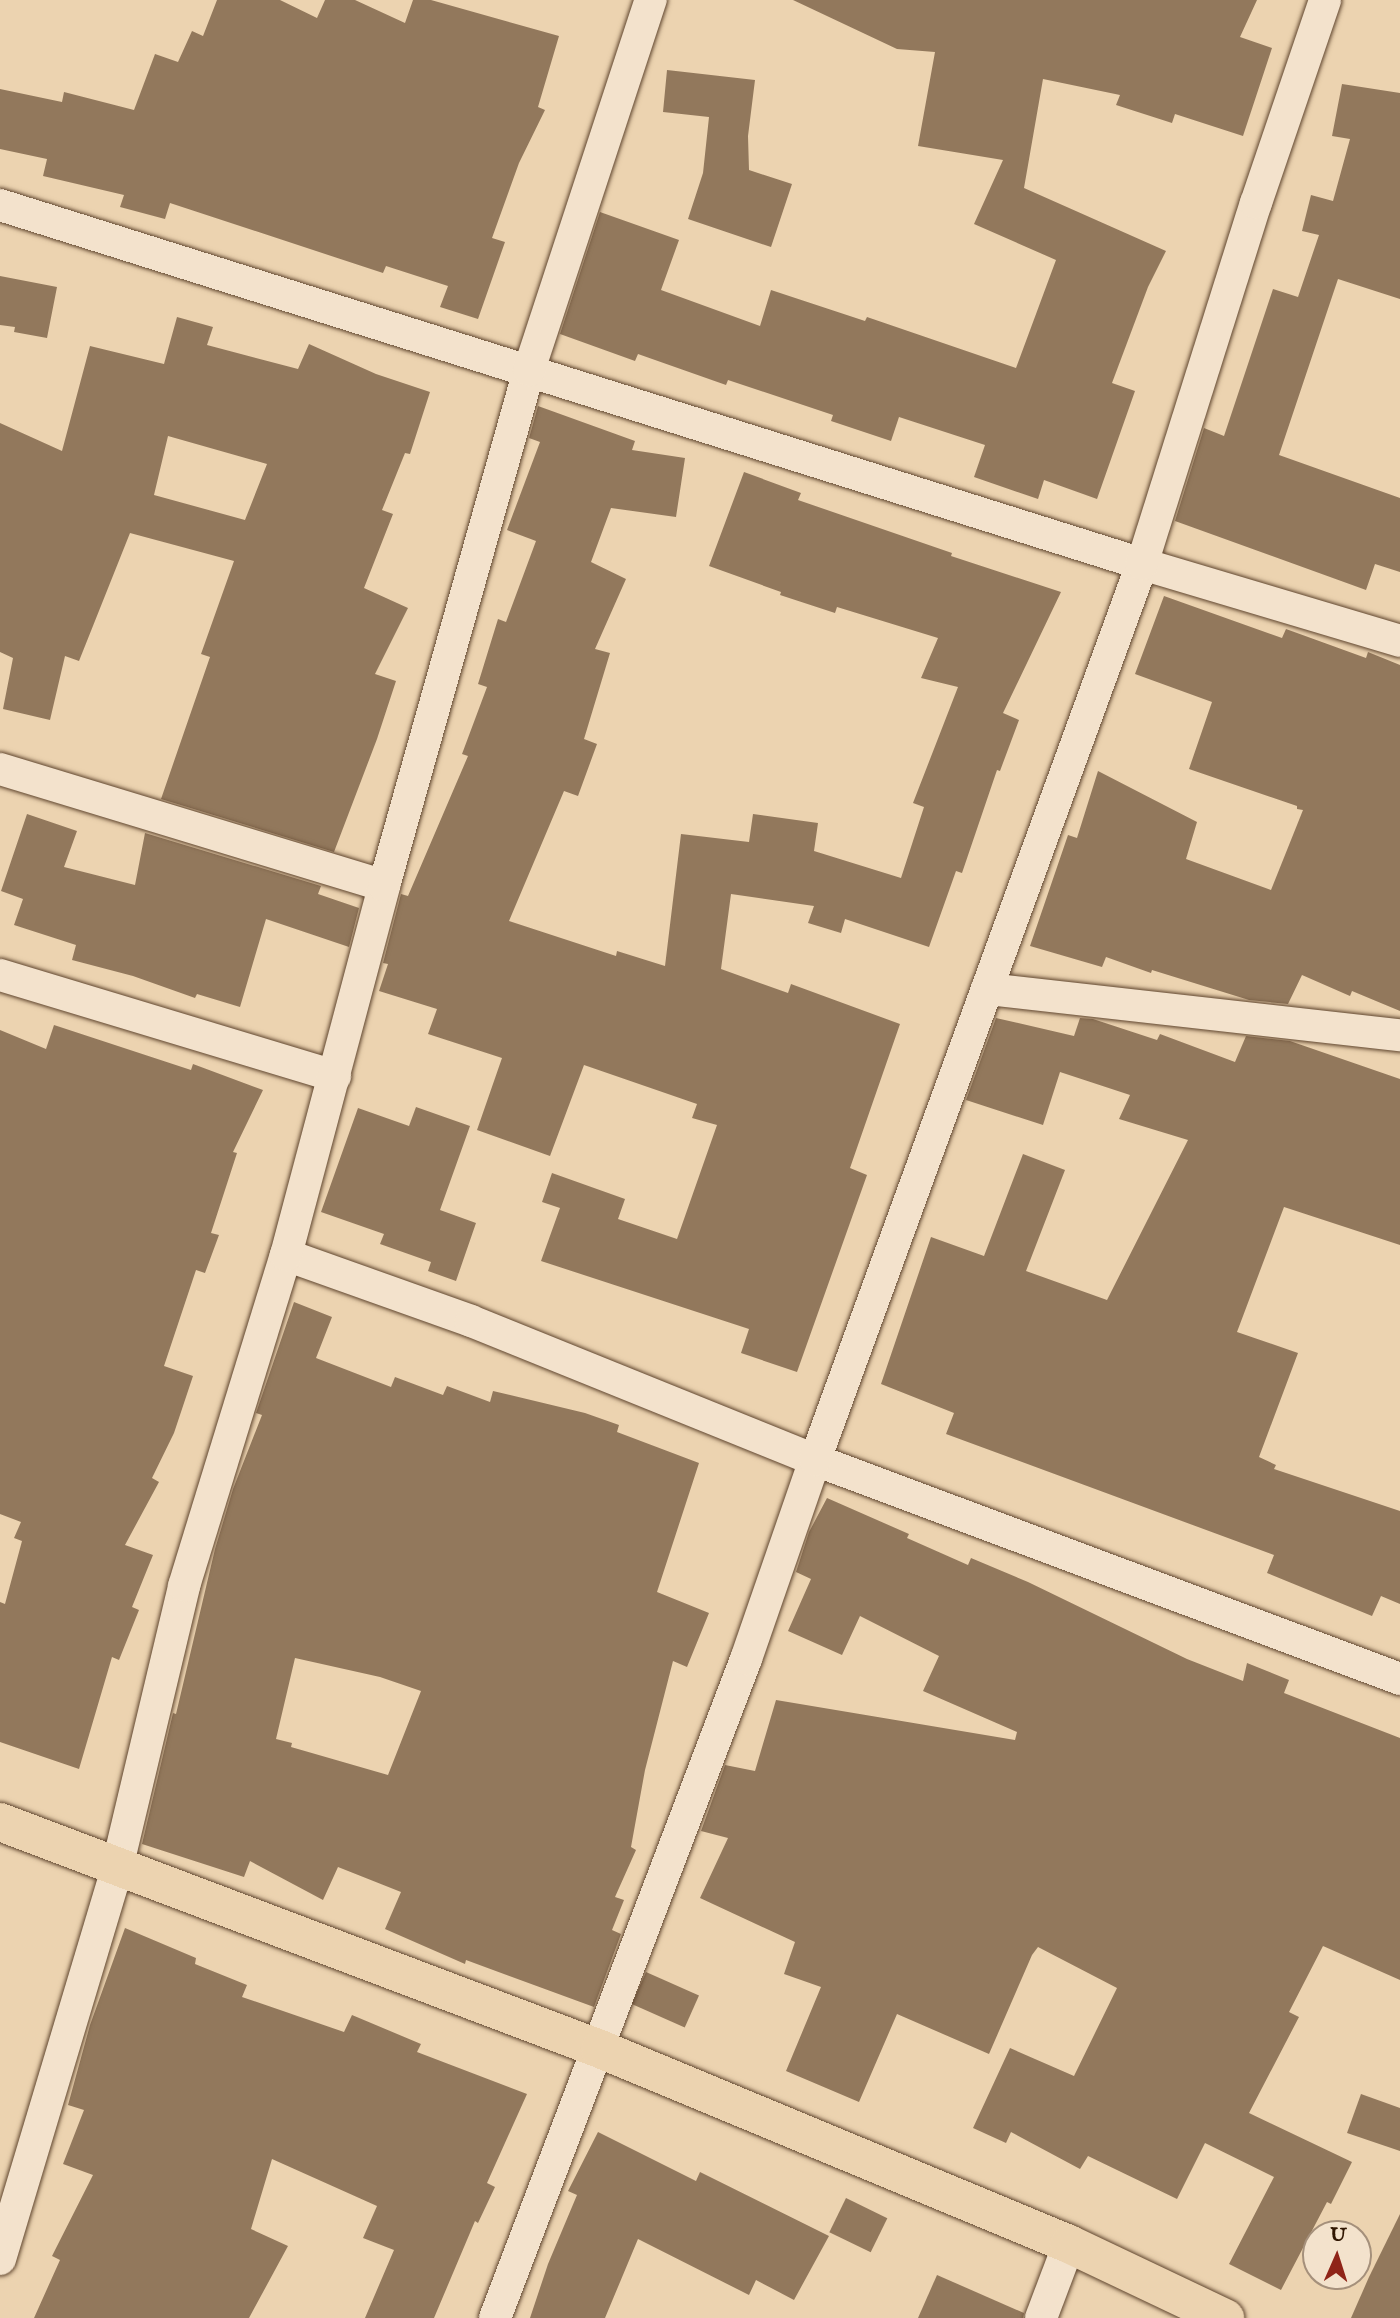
<!DOCTYPE html>
<html>
<head>
<meta charset="utf-8">
<style>
  body { margin:0 }
  #map { position:relative; width:1400px; height:2318px; overflow:hidden; background:#ecd3b0; font-family:"IM FELL English",serif }
  div>[style] { position:absolute }
  .building>* { inset:0; background:#92785c; transform-origin:0 0 }
  .roads { filter:drop-shadow(0 0 2px #5f452e) drop-shadow(0 0 2px #5f452e) }
  .minor>* { height:32px; margin:-16px; padding:0 16px; transform-origin:16px; border-radius:16px; background:#f3e2cc }
  .trunk>* { height:38px; margin:-19px; padding:0 19px; transform-origin:19px; border-radius:19px; background:#ecd3b0 }
  span { translate:-50% -50%; white-space:nowrap; text-align:center; line-height:1.15; -webkit-text-stroke:5px #f3e2cc; paint-order:stroke }
  .north { position:absolute; left:1302px; top:2220px; width:70px; height:70px; box-sizing:border-box; background:#f3e2cc; border:2px solid #a5907b; border-radius:50%; rotate:3deg; font-size:19px; font-weight:700; line-height:28px; text-align:center; color:#301602 }
  .north::after { content:''; display:block; margin:auto; width:24px; height:32px; background:#8f2418; clip-path:polygon(50% 0,100% 100%,50% 72%,0 100%) }
</style>
</head>
<body>
<div id="map">
  <div class="building">
    <i style="clip-path:polygon(217px 0,280px 0,317px 18px,325px 0,355px 0,405px 23px,413px 0,431px 0,559px 36px,538px 107px,545px 110px,519px 163px,492px 238px,505px 242px,478px 319px,440px 307px,448px 286px,386px 266px,383px 273px,170px 203px,165px 219px,120px 207px,124px 195px,43px 176px,47px 159px,0 149px,0 89px,62px 102px,64px 92px,134px 110px,155px 54px,178px 62px,192px 31px,203px 36px)"></i>
    <i style="clip-path:polygon(793px 0,1257px 0,1240px 37px,1272px 48px,1243px 136px,1175px 114px,1172px 123px,1116px 105px,1120px 95px,1043px 79px,1024px 188px,1166px 251px,1148px 287px,1112px 383px,1135px 391px,1097px 499px,1044px 480px,1038px 499px,974px 477px,985px 445px,899px 417px,891px 441px,831px 421px,833px 415px,728px 380px,726px 385px,638px 354px,635px 361px,560px 334px,600px 212px,679px 240px,661px 290px,760px 326px,771px 290px,865px 321px,867px 317px,1016px 368px,1056px 260px,974px 224px,1003px 160px,918px 146px,935px 52px,897px 49px)"></i>
    <i style="clip-path:polygon(667px 70px,755px 80px,748px 136px,749px 170px,792px 184px,771px 247px,688px 219px,703px 173px,709px 117px,663px 112px)"></i>
    <i style="clip-path:polygon(1342px 84px,1400px 93px,1400px 299px,1338px 279px,1279px 455px,1400px 498px,1400px 572px,1375px 564px,1366px 590px,1175px 521px,1204px 428px,1224px 436px,1273px 289px,1298px 297px,1319px 235px,1302px 231px,1311px 195px,1333px 201px,1350px 139px,1332px 136px)"></i>
    <i style="clip-path:polygon(0 276px,57px 287px,47px 338px,14px 332px,15px 327px,0 325px)"></i>
    <i style="clip-path:polygon(evenodd,177px 317px,213px 327px,207px 345px,298px 369px,309px 344px,376px 374px,430px 392px,410px 454px,405px 453px,382px 510px,393px 514px,364px 588px,408px 608px,375px 674px,396px 681px,377px 739px,334px 852px,161px 799px,210px 657px,201px 654px,234px 561px,130px 533px,79px 661px,65px 656px,50px 720px,3px 709px,13px 658px,0 652px,0 423px,62px 451px,90px 346px,164px 364px,177px 317px,168px 436px,267px 464px,245px 520px,154px 495px,168px 436px)"></i>
    <i style="clip-path:polygon(538px 406px,635px 441px,632px 450px,685px 458px,676px 517px,611px 508px,591px 562px,626px 579px,595px 649px,610px 653px,584px 739px,597px 744px,578px 796px,564px 791px,509px 921px,616px 956px,617px 951px,665px 966px,681px 834px,749px 842px,753px 814px,818px 823px,814px 851px,901px 878px,924px 807px,913px 803px,958px 687px,921px 678px,938px 638px,837px 607px,835px 613px,780px 595px,781px 592px,709px 566px,744px 472px,801px 493px,798px 500px,952px 553px,951px 556px,1061px 592px,1003px 713px,1019px 720px,1000px 771px,997px 770px,962px 873px,956px 871px,929px 947px,845px 919px,841px 933px,808px 923px,814px 906px,731px 894px,721px 969px,788px 993px,791px 984px,900px 1024px,850px 1168px,867px 1175px,797px 1372px,741px 1353px,749px 1329px,541px 1261px,560px 1208px,542px 1202px,552px 1173px,625px 1199px,618px 1219px,677px 1239px,717px 1125px,692px 1118px,697px 1104px,584px 1065px,550px 1156px,477px 1130px,502px 1058px,428px 1034px,437px 1009px,379px 991px,388px 964px,383px 963px,401px 894px,408px 896px,468px 756px,462px 754px,487px 687px,478px 684px,498px 619px,506px 622px,536px 541px,507px 530px,540px 442px,529px 438px)"></i>
    <i style="clip-path:polygon(1164px 596px,1282px 638px,1286px 629px,1366px 658px,1368px 652px,1400px 665px,1400px 1011px,1352px 991px,1350px 996px,1302px 975px,1288px 1004px,1249px 1000px,1152px 970px,1151px 973px,1106px 957px,1102px 967px,1030px 946px,1068px 835px,1077px 838px,1098px 771px,1197px 822px,1186px 859px,1271px 890px,1303px 810px,1297px 809px,1297px 806px,1189px 769px,1212px 702px,1135px 674px)"></i>
    <i style="clip-path:polygon(27px 814px,77px 831px,64px 867px,135px 885px,145px 833px,321px 886px,318px 894px,359px 908px,349px 947px,266px 919px,240px 1007px,197px 994px,195px 998px,133px 976px,72px 960px,76px 945px,14px 925px,23px 899px,1px 891px)"></i>
    <i style="clip-path:polygon(996px 1018px,1074px 1036px,1080px 1018px,1093px 1019px,1157px 1040px,1160px 1034px,1235px 1062px,1246px 1036px,1290px 1041px,1400px 1079px,1400px 1245px,1284px 1207px,1237px 1332px,1298px 1353px,1259px 1457px,1276px 1465px,1274px 1469px,1400px 1511px,1400px 1604px,1381px 1596px,1372px 1616px,1267px 1573px,1274px 1555px,946px 1434px,954px 1413px,881px 1384px,931px 1237px,984px 1256px,1023px 1154px,1065px 1170px,1026px 1271px,1107px 1300px,1188px 1140px,1119px 1119px,1130px 1095px,1060px 1072px,1043px 1125px,966px 1100px)"></i>
    <i style="clip-path:polygon(54px 1025px,191px 1070px,193px 1064px,263px 1090px,233px 1152px,237px 1153px,211px 1233px,219px 1235px,205px 1273px,196px 1270px,164px 1366px,193px 1376px,174px 1433px,152px 1478px,159px 1482px,125px 1545px,153px 1555px,132px 1607px,139px 1610px,119px 1660px,112px 1657px,79px 1769px,0 1742px,0 1602px,5px 1604px,22px 1541px,14px 1538px,21px 1522px,0 1514px,0 1030px,46px 1049px)"></i>
    <i style="clip-path:polygon(416px 1107px,470px 1126px,440px 1210px,476px 1223px,456px 1281px,428px 1271px,431px 1262px,380px 1244px,384px 1234px,321px 1212px,358px 1108px,409px 1126px)"></i>
    <i style="clip-path:polygon(evenodd,294px 1302px,332px 1317px,316px 1358px,391px 1387px,395px 1377px,443px 1395px,447px 1386px,490px 1402px,493px 1391px,585px 1413px,619px 1425px,617px 1432px,699px 1463px,657px 1592px,709px 1613px,687px 1667px,673px 1661px,645px 1770px,631px 1847px,636px 1850px,615px 1897px,624px 1900px,612px 1930px,621px 1934px,594px 2007px,466px 1960px,465px 1964px,385px 1929px,401px 1892px,338px 1867px,323px 1900px,250px 1861px,244px 1877px,142px 1844px,173px 1713px,176px 1714px,215px 1549px,233px 1489px,262px 1415px,256px 1413px,294px 1302px,295px 1658px,380px 1677px,421px 1691px,388px 1775px,291px 1747px,292px 1743px,276px 1739px,295px 1658px)"></i>
    <i style="clip-path:polygon(827px 1498px,909px 1534px,907px 1538px,968px 1565px,971px 1558px,1028px 1582px,1187px 1659px,1243px 1681px,1247px 1663px,1289px 1680px,1284px 1693px,1400px 1738px,1400px 1980px,1323px 1946px,1289px 2012px,1299px 2017px,1249px 2113px,1352px 2162px,1331px 2204px,1327px 2202px,1281px 2290px,1229px 2264px,1274px 2177px,1205px 2143px,1177px 2199px,1088px 2156px,1080px 2169px,1011px 2132px,1006px 2143px,973px 2128px,1010px 2048px,1074px 2076px,1117px 1988px,1038px 1947px,1032px 1955px,989px 2054px,897px 2014px,859px 2102px,786px 2071px,821px 1987px,784px 1974px,795px 1942px,700px 1898px,728px 1838px,701px 1831px,725px 1765px,755px 1771px,776px 1700px,1015px 1740px,1017px 1732px,923px 1691px,939px 1656px,860px 1616px,842px 1655px,788px 1631px,811px 1579px,796px 1572px,809px 1532px)"></i>
    <i style="clip-path:polygon(125px 1928px,196px 1958px,195px 1964px,247px 1985px,242px 1997px,344px 2032px,352px 2015px,421px 2044px,417px 2052px,527px 2094px,487px 2183px,495px 2187px,478px 2223px,475px 2221px,434px 2318px,365px 2318px,394px 2250px,363px 2238px,377px 2206px,272px 2159px,251px 2229px,288px 2246px,249px 2318px,34px 2318px,60px 2260px,52px 2256px,93px 2175px,63px 2164px,84px 2110px,68px 2105px,90px 2025px)"></i>
    <i style="left:646px;top:1972px;width:58px;height:35px;rotate:24deg"></i>
    <i style="clip-path:polygon(1361px 2094px,1400px 2108px,1400px 2151px,1347px 2133px)"></i>
    <i style="clip-path:polygon(598px 2132px,696px 2181px,700px 2172px,829px 2236px,794px 2300px,756px 2280px,749px 2295px,638px 2239px,605px 2318px,530px 2318px,548px 2264px,577px 2195px,568px 2191px)"></i>
    <i style="left:846px;top:2198px;width:46px;height:38px;rotate:26deg"></i>
    <i style="clip-path:polygon(1400px 2214px,1400px 2318px,1351px 2318px,1369px 2277px)"></i>
    <i style="clip-path:polygon(937px 2275px,1024px 2313px,1023px 2318px,918px 2318px)"></i>
  </div>
  <div class="roads">
    <div class="minor">
      <i style="left:0;top:205px;width:1197px;rotate:17.45deg"></i>
      <i style="left:1142px;top:564px;width:269px;rotate:16.6deg"></i>
      <i style="left:0;top:769px;width:401px;rotate:16.9deg"></i>
      <i style="left:0;top:975px;width:350px;rotate:16.8deg"></i>
      <i style="left:987px;top:989px;width:416px;rotate:6.4deg"></i>
      <i style="left:286px;top:1255px;width:196px;rotate:19.6deg"></i>
      <i style="left:471px;top:1321px;width:371px;rotate:22deg"></i>
      <i style="left:815px;top:1460px;width:625px;rotate:20.52deg"></i>
      <i style="left:0;top:2259px;width:408px;rotate:-73.3deg"></i>
      <i style="left:117px;top:1868px;width:290px;rotate:-76.6deg"></i>
      <i style="left:184px;top:1586px;width:346px;rotate:-72.9deg"></i>
      <i style="left:286px;top:1255px;width:382px;rotate:-75.1deg"></i>
      <i style="left:384px;top:886px;width:536px;rotate:-74.3deg"></i>
      <i style="left:529px;top:370px;width:390px;rotate:-71.8deg"></i>
      <i style="left:495px;top:2318px;width:705px;rotate:-69.15deg"></i>
      <i style="left:746px;top:1659px;width:211px;rotate:-70.9deg"></i>
      <i style="left:815px;top:1460px;width:954px;rotate:-69.95deg"></i>
      <i style="left:1142px;top:564px;width:379px;rotate:-72.5deg"></i>
      <i style="left:1256px;top:203px;width:214px;rotate:-71.2deg"></i>
      <i style="left:1041px;top:2318px;width:79px;rotate:-69.3deg"></i>
    </div>
    <div class="trunk">
      <i style="left:0;top:1822px;width:642px;rotate:20.72deg"></i>
      <i style="left:600px;top:2049px;width:508px;rotate:22.58deg"></i>
      <i style="left:1069px;top:2244px;width:173px;rotate:25.4deg"></i>
    </div>
  </div>
  <div class="north">U</div>
</div>
</body>
</html>
